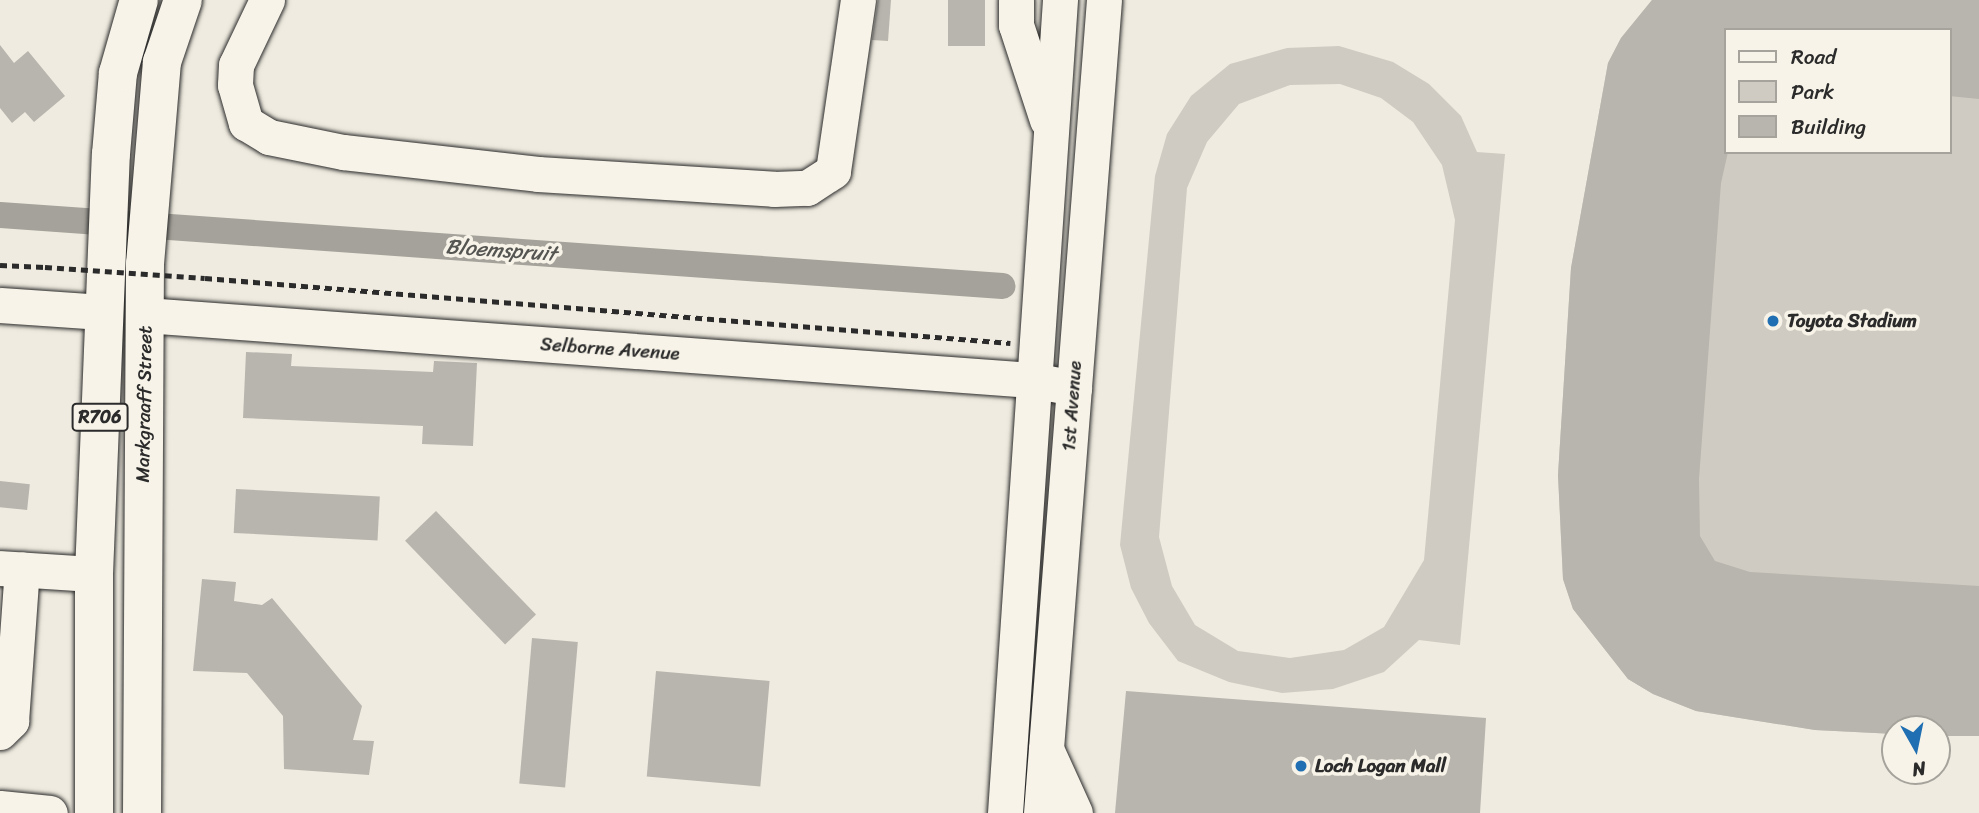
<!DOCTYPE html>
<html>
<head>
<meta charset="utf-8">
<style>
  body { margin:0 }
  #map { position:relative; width:1979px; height:813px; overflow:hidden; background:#efebe0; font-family:Sriracha,sans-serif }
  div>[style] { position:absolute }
  .green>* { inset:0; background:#cfcbc2 }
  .canal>* { height:26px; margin:-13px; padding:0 13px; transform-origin:13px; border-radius:13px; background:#a4a29a }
  .building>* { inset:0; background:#b8b5ae; transform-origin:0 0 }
  .path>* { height:4.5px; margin-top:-2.25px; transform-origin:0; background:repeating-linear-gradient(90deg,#2b2b2b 0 7px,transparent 0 12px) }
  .roads { filter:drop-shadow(0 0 2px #2b2b2b) drop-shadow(0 0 2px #2b2b2b) }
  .minor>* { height:35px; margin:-17.5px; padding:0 17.5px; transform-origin:17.5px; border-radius:17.5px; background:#f7f3e8 }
  .major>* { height:38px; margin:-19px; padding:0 19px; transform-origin:19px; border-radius:19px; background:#f7f3e8 }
  .path-bridge>* { height:4.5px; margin-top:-2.25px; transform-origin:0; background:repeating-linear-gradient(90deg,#2b2b2b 0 7px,transparent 0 12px) }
  .dots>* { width:19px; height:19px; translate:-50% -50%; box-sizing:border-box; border:4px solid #f7f3e8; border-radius:50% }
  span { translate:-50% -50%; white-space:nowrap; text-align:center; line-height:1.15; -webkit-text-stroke:7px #f7f3e8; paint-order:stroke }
  .shield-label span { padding:2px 5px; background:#f7f3e8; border:2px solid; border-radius:5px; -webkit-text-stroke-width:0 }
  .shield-label { font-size:18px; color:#2b2b2b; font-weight:700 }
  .poi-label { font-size:19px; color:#2b2b2b; font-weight:700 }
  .left { translate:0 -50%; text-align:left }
  .street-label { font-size:19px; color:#2b2b2b }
  .water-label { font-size:21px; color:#555552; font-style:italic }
  .legend { position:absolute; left:1724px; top:28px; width:228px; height:126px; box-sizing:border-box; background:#f7f3e8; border:2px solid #a5a39c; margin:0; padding:9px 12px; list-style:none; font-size:21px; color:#2b2b2b }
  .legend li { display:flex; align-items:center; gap:14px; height:35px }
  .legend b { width:35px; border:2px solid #a5a39c }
  .north { position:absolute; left:1881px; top:715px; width:70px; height:70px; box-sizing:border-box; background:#f7f3e8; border:2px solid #a5a39c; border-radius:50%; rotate:171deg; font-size:19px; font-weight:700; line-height:28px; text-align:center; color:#2b2b2b }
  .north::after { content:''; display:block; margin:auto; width:24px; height:32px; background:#1f6fb2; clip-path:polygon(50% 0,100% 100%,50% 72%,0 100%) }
</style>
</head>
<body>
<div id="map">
  <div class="green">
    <i style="clip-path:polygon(evenodd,1652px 0,1979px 0,1979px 736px,1937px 736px,1937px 729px,1895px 729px,1895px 734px,1815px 730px,1696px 711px,1653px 694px,1628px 679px,1573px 609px,1563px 579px,1558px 475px,1571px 268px,1608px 63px,1621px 38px,1652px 0,1725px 30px,1949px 30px,1949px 152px,1725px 152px,1725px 30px)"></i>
    <i style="clip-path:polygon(evenodd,1339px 46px,1393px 62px,1429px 84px,1461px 116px,1477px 152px,1505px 154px,1460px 645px,1419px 640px,1384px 672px,1333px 689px,1282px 693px,1229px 682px,1178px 661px,1149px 623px,1131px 588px,1120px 545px,1155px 176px,1167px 134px,1191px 96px,1230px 64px,1287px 48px,1339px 46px,1340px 84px,1381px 98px,1413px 122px,1442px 165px,1455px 220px,1424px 560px,1384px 627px,1344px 650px,1290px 658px,1238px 651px,1195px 625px,1172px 586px,1159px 537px,1187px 188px,1207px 142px,1239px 104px,1290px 85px,1340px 84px)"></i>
  </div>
  <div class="canal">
    <i style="left:0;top:215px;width:1005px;rotate:4.05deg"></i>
  </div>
  <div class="building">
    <i style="clip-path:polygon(878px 0,891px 0,888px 41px,872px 40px)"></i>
    <i style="left:948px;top:0;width:37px;height:46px"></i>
    <i style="clip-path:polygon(1652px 0,1979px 0,1979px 99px,1949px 96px,1949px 30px,1725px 30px,1728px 152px,1721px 183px,1699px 479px,1700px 536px,1715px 561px,1750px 572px,1979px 586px,1979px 736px,1937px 736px,1937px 729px,1895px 729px,1895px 734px,1815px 730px,1696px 711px,1653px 694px,1628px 679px,1573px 609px,1563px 579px,1558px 475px,1571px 268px,1608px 63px,1621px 38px)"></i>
    <i style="clip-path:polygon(0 45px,14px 63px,28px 51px,65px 96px,34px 122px,25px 112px,12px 123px,0 108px)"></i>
    <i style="clip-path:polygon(246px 352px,292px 354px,291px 366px,433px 372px,434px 361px,477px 363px,473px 446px,422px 444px,423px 426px,243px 418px)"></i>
    <i style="left:0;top:481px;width:30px;height:26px;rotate:6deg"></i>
    <i style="left:236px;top:489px;width:144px;height:44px;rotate:3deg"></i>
    <i style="left:436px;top:511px;width:144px;height:43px;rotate:46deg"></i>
    <i style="clip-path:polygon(202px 579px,236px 582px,234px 601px,262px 605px,272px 598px,362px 706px,353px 740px,374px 741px,369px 775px,284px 769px,283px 716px,247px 673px,193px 671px)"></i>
    <i style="left:532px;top:638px;width:46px;height:146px;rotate:5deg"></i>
    <i style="left:656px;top:671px;width:114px;height:106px;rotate:5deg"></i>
    <i style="clip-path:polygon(1126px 691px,1486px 718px,1480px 813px,1115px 813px)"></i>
  </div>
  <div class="path">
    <i style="left:0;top:265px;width:45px;rotate:2.5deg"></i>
    <i style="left:205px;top:278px;width:808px;rotate:4.62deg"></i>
  </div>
  <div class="roads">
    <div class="minor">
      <i style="left:267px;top:0;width:72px;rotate:115.5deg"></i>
      <i style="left:236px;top:65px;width:20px;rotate:93deg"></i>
      <i style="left:235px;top:85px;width:40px;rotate:74deg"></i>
      <i style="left:246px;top:123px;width:27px;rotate:31deg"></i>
      <i style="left:269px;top:137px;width:76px;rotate:11.5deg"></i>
      <i style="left:343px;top:152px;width:196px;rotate:6.4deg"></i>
      <i style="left:538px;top:174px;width:236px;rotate:3.6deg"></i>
      <i style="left:774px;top:189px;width:33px;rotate:-2deg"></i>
      <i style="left:807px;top:188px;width:31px;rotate:-33deg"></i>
      <i style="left:833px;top:171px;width:173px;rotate:-81.7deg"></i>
      <i style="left:1016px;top:0;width:25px;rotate:90deg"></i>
      <i style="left:1016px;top:25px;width:100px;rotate:71.9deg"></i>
      <i style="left:0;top:305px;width:103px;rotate:3.9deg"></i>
      <i style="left:145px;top:315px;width:889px;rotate:4.19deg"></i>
      <i style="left:1032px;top:380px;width:43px;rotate:10.8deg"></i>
      <i style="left:0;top:568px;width:94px;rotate:3.7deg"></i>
      <i style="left:0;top:732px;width:16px;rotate:-45deg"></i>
      <i style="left:11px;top:721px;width:152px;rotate:-85.9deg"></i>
      <i style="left:1046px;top:749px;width:70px;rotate:65.6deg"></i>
      <i style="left:0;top:808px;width:50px;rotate:5.7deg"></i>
      <i style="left:1005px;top:813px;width:815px;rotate:-86.13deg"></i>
      <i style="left:1041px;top:813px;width:815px;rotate:-85.57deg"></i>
    </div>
    <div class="major">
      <i style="left:94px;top:813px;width:239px;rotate:-90deg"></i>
      <i style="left:94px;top:574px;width:420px;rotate:-87.7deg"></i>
      <i style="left:111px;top:154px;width:81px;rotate:-85.1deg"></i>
      <i style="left:118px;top:73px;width:76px;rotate:-74deg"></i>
      <i style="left:142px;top:813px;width:549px;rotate:-89.69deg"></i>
      <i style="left:145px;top:264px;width:203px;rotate:-85.2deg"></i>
      <i style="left:162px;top:62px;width:65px;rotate:-71.3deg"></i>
    </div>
  </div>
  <div class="path-bridge">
    <i style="left:45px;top:267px;width:160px;rotate:3.9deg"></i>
  </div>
  <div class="dots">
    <i style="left:1773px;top:321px;background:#1f6fb2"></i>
    <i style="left:1301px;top:766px;background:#1f6fb2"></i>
  </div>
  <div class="shield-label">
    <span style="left:100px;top:417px">R706</span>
  </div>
  <div class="poi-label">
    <span class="left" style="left:1787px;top:321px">Toyota Stadium</span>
    <span class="left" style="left:1315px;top:766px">Loch Logan Mall</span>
  </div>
  <div class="street-label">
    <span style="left:610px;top:349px;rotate:4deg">Selborne Avenue</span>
    <span style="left:144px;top:404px;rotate:-89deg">Markgraaff Street</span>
    <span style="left:1072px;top:406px;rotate:-86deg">1st Avenue</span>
  </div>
  <div class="water-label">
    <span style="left:501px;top:250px;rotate:4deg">Bloemspruit</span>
  </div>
  <ul class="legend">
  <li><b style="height:9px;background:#f7f3e8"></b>Road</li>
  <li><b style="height:19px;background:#cfcbc2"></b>Park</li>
  <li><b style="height:19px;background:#b8b5ae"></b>Building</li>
  </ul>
  <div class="north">N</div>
</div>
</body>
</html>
